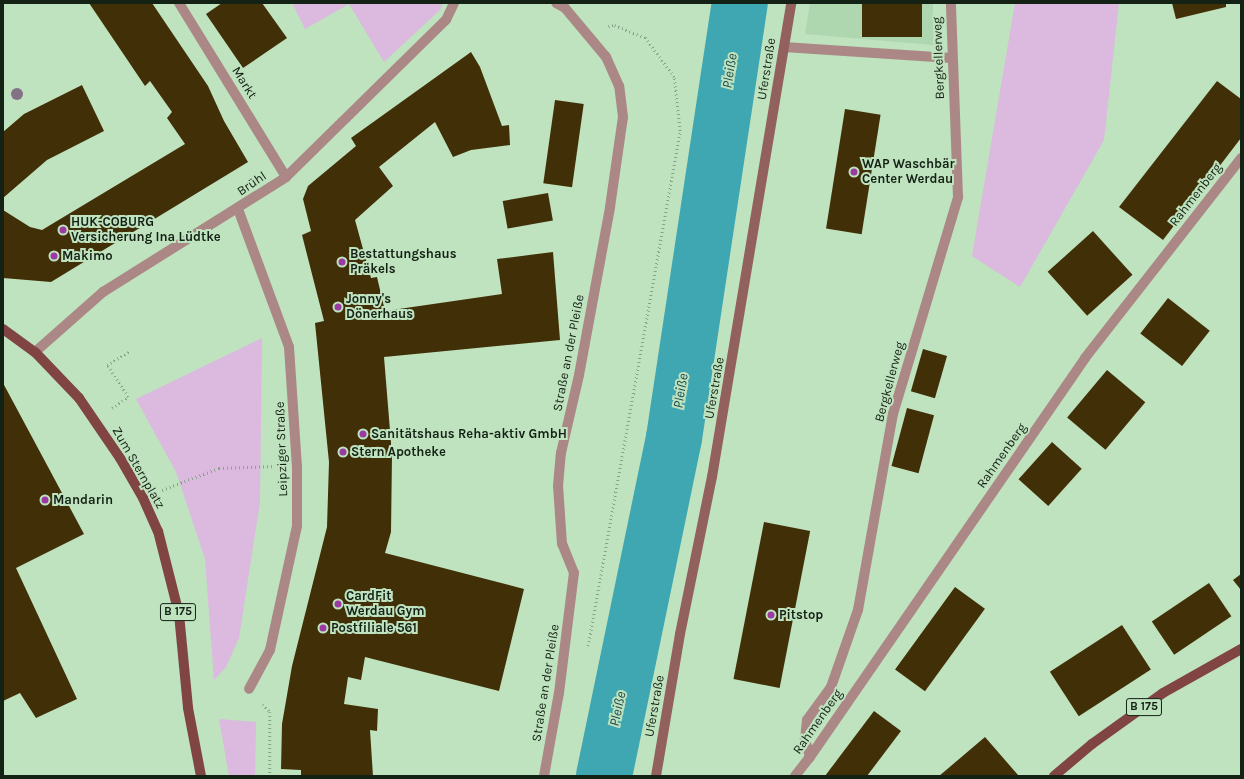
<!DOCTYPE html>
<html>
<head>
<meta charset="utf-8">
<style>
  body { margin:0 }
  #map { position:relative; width:1244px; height:779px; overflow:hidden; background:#bfe2bf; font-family:Karla,sans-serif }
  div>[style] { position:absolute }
  .built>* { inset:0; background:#afd7af }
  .green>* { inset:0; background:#dcb9de }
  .river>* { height:56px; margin:-28px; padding:0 28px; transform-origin:28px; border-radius:28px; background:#3ea7b2 }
  .building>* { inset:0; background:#413007; transform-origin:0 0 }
  .path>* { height:2.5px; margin-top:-1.25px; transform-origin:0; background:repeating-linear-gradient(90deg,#88a388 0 1px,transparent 0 4px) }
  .lane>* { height:10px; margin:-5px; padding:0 5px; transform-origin:5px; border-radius:5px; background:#ab8885 }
  .street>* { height:10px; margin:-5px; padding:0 5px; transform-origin:5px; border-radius:5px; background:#ab8885 }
  .secondary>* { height:10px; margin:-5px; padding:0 5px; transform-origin:5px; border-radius:5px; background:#93615d }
  .primary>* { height:10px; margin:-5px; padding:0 5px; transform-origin:5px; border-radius:5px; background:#804542 }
  .trees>* { width:12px; height:12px; margin:-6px; border-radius:50%; background:#837186 }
  .dots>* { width:11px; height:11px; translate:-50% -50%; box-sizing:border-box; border:2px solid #bfe2bf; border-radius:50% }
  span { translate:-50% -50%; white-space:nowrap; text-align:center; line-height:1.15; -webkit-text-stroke:4px #bfe2bf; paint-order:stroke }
  .shield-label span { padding:1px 3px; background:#bfe2bf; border:1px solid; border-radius:3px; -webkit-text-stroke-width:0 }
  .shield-label { font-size:12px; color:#142115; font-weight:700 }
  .street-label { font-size:13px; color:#142115 }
  .poi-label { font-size:13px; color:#142115; font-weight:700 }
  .left { translate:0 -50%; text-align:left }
  .water-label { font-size:14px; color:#19484d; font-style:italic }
  .frame { position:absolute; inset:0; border:4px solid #142115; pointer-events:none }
</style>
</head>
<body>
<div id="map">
  <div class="built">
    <i style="clip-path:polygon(810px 3px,933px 3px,933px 45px,805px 34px)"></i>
  </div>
  <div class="green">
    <i style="clip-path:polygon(292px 3px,443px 3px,441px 9px,384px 62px,349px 4px,305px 29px)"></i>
    <i style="clip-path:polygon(1015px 3px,1119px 3px,1104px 140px,1020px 287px,972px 256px)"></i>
    <i style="clip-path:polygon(262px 338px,260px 502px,239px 638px,226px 667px,214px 680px,205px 559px,176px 472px,136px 399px)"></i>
    <i style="clip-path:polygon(219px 719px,256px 722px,255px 776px,229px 776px)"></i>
  </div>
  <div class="river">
    <i style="left:604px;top:776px;width:345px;rotate:-78.3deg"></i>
    <i style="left:674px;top:438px;width:440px;rotate:-81.4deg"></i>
  </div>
  <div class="building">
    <i style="clip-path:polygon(89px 3px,152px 3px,208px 86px,224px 121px,248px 162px,51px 282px,3px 278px,3px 210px,30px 227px,42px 230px,185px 144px,167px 118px,172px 112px,150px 81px,145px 86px)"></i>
    <i style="clip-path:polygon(222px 3px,262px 3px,287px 38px,243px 68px,206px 14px)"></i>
    <i style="left:862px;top:3px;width:60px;height:34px"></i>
    <i style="clip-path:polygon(1172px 3px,1226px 3px,1226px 7px,1176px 19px)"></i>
    <i style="clip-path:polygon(471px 52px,480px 67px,502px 126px,509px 125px,510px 145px,471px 150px,453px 157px,435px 122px,379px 167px,393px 186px,355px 220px,371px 278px,377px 277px,385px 311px,502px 294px,497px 259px,553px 252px,560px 340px,384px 357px,392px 455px,391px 532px,385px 553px,524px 589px,499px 691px,365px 657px,361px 680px,348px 677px,344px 704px,378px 709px,377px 731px,370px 730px,373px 776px,301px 776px,301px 770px,281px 769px,282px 724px,292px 666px,327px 527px,329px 462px,315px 323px,324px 321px,302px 235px,311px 231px,303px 199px,308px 186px,356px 146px,351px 138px)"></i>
    <i style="clip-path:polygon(1217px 81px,1241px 99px,1241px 138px,1163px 240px,1119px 207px)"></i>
    <i style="clip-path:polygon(82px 85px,104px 131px,47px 160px,3px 198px,3px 132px,24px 114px)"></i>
    <i style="left:555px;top:100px;width:29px;height:84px;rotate:8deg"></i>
    <i style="left:845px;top:109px;width:36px;height:121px;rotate:9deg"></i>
    <i style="left:548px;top:193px;width:28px;height:46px;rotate:80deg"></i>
    <i style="left:1093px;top:231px;width:59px;height:61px;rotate:48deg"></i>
    <i style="left:1168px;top:298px;width:53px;height:45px;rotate:38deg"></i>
    <i style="left:923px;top:349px;width:25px;height:44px;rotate:16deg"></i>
    <i style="left:1107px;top:370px;width:50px;height:62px;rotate:40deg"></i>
    <i style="clip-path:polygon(3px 383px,84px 534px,16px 568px,77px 699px,36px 718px,20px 693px,3px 701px)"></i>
    <i style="left:907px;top:408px;width:28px;height:60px;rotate:15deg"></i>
    <i style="left:1052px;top:442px;width:40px;height:50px;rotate:42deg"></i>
    <i style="left:764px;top:522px;width:47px;height:160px;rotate:11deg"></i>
    <i style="clip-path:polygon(1241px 574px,1241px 590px,1233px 580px)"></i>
    <i style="left:1209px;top:583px;width:40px;height:69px;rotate:56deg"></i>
    <i style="left:955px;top:587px;width:37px;height:102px;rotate:36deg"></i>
    <i style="left:1122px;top:625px;width:53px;height:86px;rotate:57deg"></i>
    <i style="clip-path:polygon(874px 711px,901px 731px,867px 776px,825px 776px)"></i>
    <i style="clip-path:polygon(985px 737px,1018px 775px,939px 776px,945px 771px)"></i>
  </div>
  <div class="path">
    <i style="left:112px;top:408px;width:19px;rotate:-35deg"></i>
    <i style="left:128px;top:397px;width:38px;rotate:-123deg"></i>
    <i style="left:107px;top:365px;width:27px;rotate:-31deg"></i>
    <i style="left:162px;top:490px;width:61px;rotate:-21.1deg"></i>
    <i style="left:219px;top:468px;width:56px;rotate:-2deg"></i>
    <i style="left:588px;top:646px;width:523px;rotate:-79.87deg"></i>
    <i style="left:680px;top:131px;width:54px;rotate:-96.3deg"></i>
    <i style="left:674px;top:77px;width:49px;rotate:-126.6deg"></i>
    <i style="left:645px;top:38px;width:35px;rotate:-158deg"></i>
    <i style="left:613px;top:25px;width:5px;rotate:158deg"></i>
    <i style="left:263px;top:704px;width:11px;rotate:49deg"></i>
    <i style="left:270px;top:712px;width:64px;rotate:90deg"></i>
  </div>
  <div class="lane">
    <i style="left:784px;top:47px;width:167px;rotate:3.8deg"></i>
  </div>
  <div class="street">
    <i style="left:179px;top:3px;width:204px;rotate:58.4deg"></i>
    <i style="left:238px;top:209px;width:147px;rotate:69.7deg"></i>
    <i style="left:289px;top:347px;width:119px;rotate:86.2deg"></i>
    <i style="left:297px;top:466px;width:60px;rotate:90deg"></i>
    <i style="left:297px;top:526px;width:127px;rotate:102.3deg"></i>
    <i style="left:270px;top:650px;width:44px;rotate:118.3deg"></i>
    <i style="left:35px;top:352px;width:91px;rotate:-41.4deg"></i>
    <i style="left:103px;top:292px;width:216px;rotate:-32.1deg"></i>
    <i style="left:286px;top:177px;width:224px;rotate:-44.5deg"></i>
    <i style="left:446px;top:20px;width:19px;rotate:-65deg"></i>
    <i style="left:810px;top:757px;width:19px;rotate:-106deg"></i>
    <i style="left:805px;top:739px;width:19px;rotate:-84deg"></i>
    <i style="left:807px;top:720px;width:41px;rotate:-54deg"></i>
    <i style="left:831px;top:687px;width:82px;rotate:-70.7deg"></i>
    <i style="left:858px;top:610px;width:199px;rotate:-79.9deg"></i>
    <i style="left:893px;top:414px;width:227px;rotate:-73.3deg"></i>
    <i style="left:958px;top:197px;width:194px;rotate:-92.1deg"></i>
    <i style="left:544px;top:776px;width:84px;rotate:-79.8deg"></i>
    <i style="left:559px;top:693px;width:121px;rotate:-82.9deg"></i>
    <i style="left:574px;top:573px;width:31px;rotate:-112deg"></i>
    <i style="left:562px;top:544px;width:58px;rotate:-93.9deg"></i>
    <i style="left:558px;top:486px;width:33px;rotate:-85deg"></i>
    <i style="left:561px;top:453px;width:80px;rotate:-77deg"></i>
    <i style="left:579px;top:375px;width:171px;rotate:-79.5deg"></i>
    <i style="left:610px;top:207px;width:91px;rotate:-81.8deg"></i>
    <i style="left:623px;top:117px;width:31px;rotate:-97deg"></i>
    <i style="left:619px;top:86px;width:32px;rotate:-114deg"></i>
    <i style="left:606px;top:57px;width:64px;rotate:-129.9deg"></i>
    <i style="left:565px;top:8px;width:10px;rotate:-151deg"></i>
    <i style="left:795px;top:776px;width:24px;rotate:-52deg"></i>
    <i style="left:810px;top:757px;width:485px;rotate:-55.4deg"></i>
    <i style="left:1085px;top:358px;width:254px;rotate:-52deg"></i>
  </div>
  <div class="secondary">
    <i style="left:656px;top:776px;width:144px;rotate:-80.4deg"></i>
    <i style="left:680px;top:634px;width:160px;rotate:-78.5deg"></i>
    <i style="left:712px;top:477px;width:481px;rotate:-80.5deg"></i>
  </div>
  <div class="primary">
    <i style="left:3px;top:329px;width:39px;rotate:36deg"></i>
    <i style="left:35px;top:352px;width:64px;rotate:46.3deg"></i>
    <i style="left:79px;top:398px;width:73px;rotate:55.7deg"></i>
    <i style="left:120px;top:458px;width:46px;rotate:60.1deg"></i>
    <i style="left:143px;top:498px;width:36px;rotate:66deg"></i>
    <i style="left:158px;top:531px;width:86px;rotate:75.8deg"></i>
    <i style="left:179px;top:614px;width:94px;rotate:84.5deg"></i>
    <i style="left:188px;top:708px;width:69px;rotate:79.2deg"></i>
    <i style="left:1054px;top:776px;width:50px;rotate:-40.1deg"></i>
    <i style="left:1092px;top:744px;width:87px;rotate:-35.7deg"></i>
    <i style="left:1163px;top:693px;width:90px;rotate:-29.4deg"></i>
  </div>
  <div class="trees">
    <i style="left:17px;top:94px"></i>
  </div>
  <div class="dots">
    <i style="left:854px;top:172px;background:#9a3aa2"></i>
    <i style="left:63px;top:230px;background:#9a3aa2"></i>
    <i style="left:54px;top:256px;background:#9a3aa2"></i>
    <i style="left:342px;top:262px;background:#9a3aa2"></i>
    <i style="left:338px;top:307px;background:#9a3aa2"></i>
    <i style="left:363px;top:434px;background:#9a3aa2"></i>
    <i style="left:343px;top:452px;background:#9a3aa2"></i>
    <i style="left:45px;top:500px;background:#9a3aa2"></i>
    <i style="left:338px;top:604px;background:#9a3aa2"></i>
    <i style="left:771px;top:615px;background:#9a3aa2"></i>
    <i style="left:323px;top:628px;background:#9a3aa2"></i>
  </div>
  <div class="shield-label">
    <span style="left:178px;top:612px">B 175</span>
    <span style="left:1144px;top:707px">B 175</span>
  </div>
  <div class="street-label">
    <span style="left:939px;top:58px;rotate:-92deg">Bergkellerweg</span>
    <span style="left:767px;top:69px;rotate:-81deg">Uferstraße</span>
    <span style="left:244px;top:83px;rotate:58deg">Markt</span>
    <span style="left:252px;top:184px;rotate:-34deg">Brühl</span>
    <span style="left:1196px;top:195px;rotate:-52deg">Rahmenberg</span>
    <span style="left:569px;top:353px;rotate:-79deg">Straße an der Pleiße</span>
    <span style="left:890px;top:382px;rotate:-75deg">Bergkellerweg</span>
    <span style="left:715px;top:388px;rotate:-80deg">Uferstraße</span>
    <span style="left:282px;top:449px;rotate:-92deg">Leipziger Straße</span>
    <span style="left:1002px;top:456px;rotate:-55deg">Rahmenberg</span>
    <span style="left:138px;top:468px;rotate:60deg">Zum Sternplatz</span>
    <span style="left:546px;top:683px;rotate:-81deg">Straße an der Pleiße</span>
    <span style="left:655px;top:706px;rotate:-80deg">Uferstraße</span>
    <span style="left:818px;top:722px;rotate:-55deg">Rahmenberg</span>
  </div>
  <div class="poi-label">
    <span class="left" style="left:862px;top:172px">WAP Waschbär<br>Center Werdau</span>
    <span class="left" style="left:71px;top:230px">HUK-COBURG<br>Versicherung Ina Lüdtke</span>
    <span class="left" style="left:350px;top:262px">Bestattungshaus<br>Präkels</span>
    <span class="left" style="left:62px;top:256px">Makimo</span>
    <span class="left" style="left:346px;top:307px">Jonny's<br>Dönerhaus</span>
    <span class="left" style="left:371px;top:434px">Sanitätshaus Reha-aktiv GmbH</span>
    <span class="left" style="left:351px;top:452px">Stern Apotheke</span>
    <span class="left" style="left:53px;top:500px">Mandarin</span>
    <span class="left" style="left:346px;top:604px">CardFit<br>Werdau Gym</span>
    <span class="left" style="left:779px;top:615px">Pitstop</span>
    <span class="left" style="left:331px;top:628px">Postfiliale 561</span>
  </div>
  <div class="water-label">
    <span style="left:730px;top:71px;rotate:-81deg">Pleiße</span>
    <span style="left:681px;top:391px;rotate:-81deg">Pleiße</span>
    <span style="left:618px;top:709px;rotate:-78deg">Pleiße</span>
  </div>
  <div class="frame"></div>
</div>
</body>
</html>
